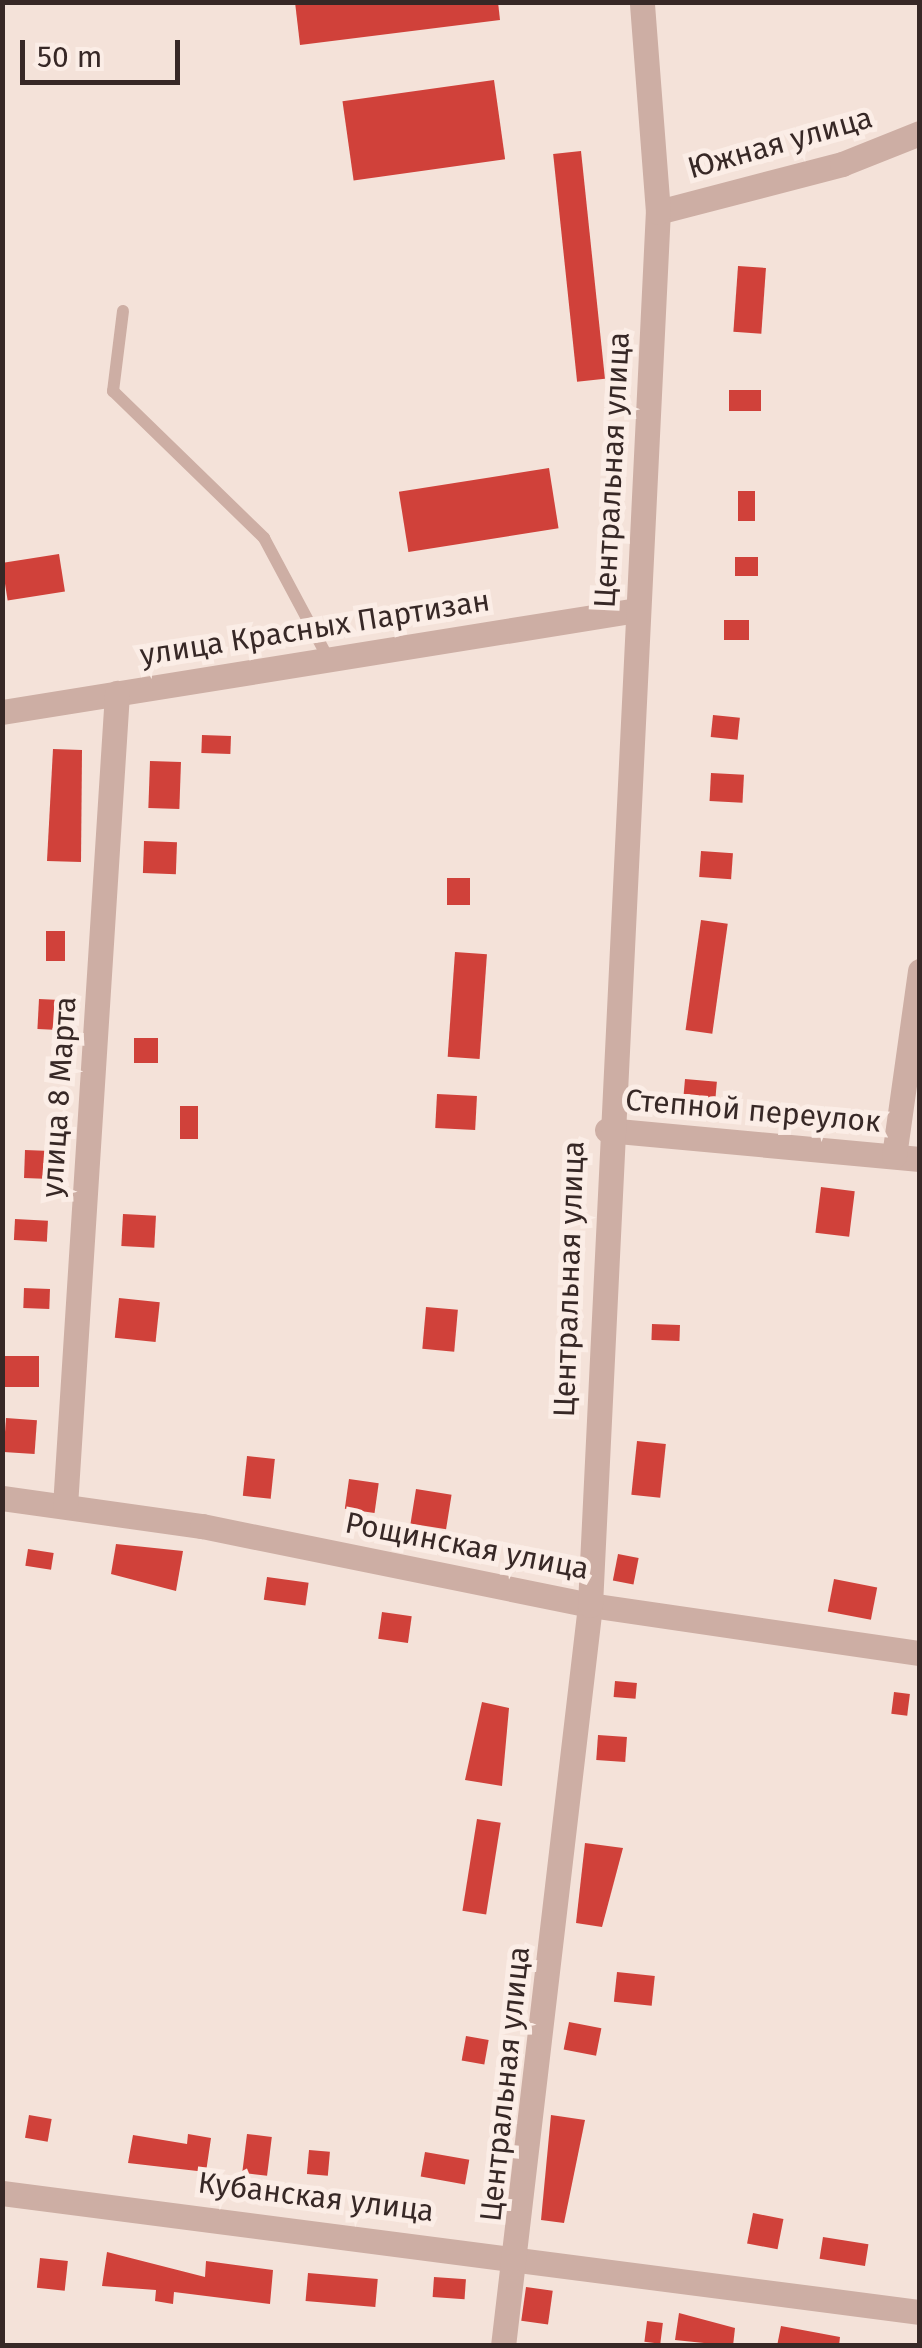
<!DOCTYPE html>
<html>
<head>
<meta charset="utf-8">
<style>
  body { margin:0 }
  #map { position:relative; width:922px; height:2348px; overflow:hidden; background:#f4e2d9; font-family:"Fira Sans",sans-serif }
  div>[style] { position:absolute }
  .building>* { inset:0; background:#d0413a; transform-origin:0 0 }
  .lane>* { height:12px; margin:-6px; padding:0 6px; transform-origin:6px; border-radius:6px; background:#cdaea4 }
  .street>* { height:25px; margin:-12.5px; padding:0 12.5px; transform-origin:12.5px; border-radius:12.5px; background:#cdaea4 }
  span { translate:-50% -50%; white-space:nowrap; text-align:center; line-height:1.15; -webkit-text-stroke:10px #fbede6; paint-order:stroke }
  .street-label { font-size:30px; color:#372826 }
  .frame { position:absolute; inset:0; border:5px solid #372826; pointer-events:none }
  .scale { position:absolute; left:20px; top:40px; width:160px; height:45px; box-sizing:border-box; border:5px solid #372826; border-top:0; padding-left:12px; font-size:30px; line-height:35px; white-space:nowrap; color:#372826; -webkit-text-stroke:8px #fbede6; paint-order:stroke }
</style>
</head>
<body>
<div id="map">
  <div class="building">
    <i style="clip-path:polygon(295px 2px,498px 2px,500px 20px,300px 45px)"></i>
    <i style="left:494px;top:80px;width:80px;height:153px;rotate:82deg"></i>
    <i style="left:581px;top:151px;width:229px;height:28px;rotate:84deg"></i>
    <i style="left:738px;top:266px;width:28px;height:66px;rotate:4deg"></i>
    <i style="left:729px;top:390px;width:32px;height:21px"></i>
    <i style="left:549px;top:468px;width:61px;height:152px;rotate:81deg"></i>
    <i style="left:738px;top:491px;width:17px;height:30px"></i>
    <i style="left:59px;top:554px;width:38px;height:58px;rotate:81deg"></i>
    <i style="left:735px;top:557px;width:23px;height:19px"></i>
    <i style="left:724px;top:620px;width:25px;height:20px"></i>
    <i style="left:713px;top:715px;width:27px;height:22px;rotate:6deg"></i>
    <i style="left:202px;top:735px;width:29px;height:18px;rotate:2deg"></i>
    <i style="clip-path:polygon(53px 749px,82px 750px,81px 862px,47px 861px)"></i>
    <i style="left:150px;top:761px;width:31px;height:47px;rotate:2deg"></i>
    <i style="left:711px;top:773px;width:33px;height:28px;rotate:3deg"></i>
    <i style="left:144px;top:841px;width:33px;height:32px;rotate:2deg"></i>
    <i style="left:701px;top:851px;width:32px;height:26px;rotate:4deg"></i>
    <i style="left:470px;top:878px;width:27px;height:23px;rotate:90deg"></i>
    <i style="left:701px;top:920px;width:27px;height:111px;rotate:8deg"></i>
    <i style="left:46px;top:931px;width:19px;height:30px"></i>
    <i style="left:455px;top:952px;width:32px;height:105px;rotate:4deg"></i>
    <i style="left:39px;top:999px;width:21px;height:30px;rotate:3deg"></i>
    <i style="left:134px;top:1038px;width:24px;height:25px"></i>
    <i style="left:685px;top:1079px;width:32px;height:31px;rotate:5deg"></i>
    <i style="left:437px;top:1094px;width:40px;height:34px;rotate:3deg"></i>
    <i style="left:180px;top:1106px;width:18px;height:33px"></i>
    <i style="left:25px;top:1150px;width:26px;height:28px;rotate:2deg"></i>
    <i style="left:821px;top:1187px;width:34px;height:46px;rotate:7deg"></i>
    <i style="left:123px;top:1214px;width:33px;height:32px;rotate:3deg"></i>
    <i style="left:15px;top:1219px;width:33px;height:21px;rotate:3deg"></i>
    <i style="left:24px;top:1288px;width:26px;height:20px;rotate:2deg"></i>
    <i style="left:119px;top:1298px;width:41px;height:40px;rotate:6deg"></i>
    <i style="left:426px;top:1307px;width:32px;height:42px;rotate:5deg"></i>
    <i style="left:652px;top:1324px;width:28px;height:16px;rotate:2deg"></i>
    <i style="left:2px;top:1356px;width:37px;height:31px"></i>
    <i style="left:6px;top:1418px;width:31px;height:34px;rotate:4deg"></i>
    <i style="left:637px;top:1441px;width:29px;height:54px;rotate:6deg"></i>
    <i style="left:247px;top:1456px;width:28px;height:40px;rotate:6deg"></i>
    <i style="left:349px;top:1479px;width:30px;height:30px;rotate:8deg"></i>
    <i style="left:416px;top:1489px;width:36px;height:35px;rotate:9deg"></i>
    <i style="clip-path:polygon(116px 1544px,183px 1551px,176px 1591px,111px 1574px)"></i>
    <i style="left:28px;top:1549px;width:26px;height:17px;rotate:9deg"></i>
    <i style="left:618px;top:1554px;width:21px;height:27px;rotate:11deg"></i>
    <i style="left:267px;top:1577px;width:42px;height:23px;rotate:8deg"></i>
    <i style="left:834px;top:1579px;width:44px;height:33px;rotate:11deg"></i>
    <i style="left:382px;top:1612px;width:30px;height:27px;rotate:8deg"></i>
    <i style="left:615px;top:1681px;width:22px;height:16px;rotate:5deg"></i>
    <i style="left:894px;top:1692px;width:16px;height:22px;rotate:7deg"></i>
    <i style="clip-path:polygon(482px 1702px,509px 1708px,502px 1786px,465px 1780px)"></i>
    <i style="left:598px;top:1735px;width:29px;height:25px;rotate:4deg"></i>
    <i style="left:477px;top:1819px;width:24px;height:93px;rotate:9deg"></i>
    <i style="clip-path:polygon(585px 1843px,623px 1848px,602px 1927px,576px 1923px)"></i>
    <i style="left:617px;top:1972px;width:38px;height:30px;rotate:6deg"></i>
    <i style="left:569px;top:2022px;width:33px;height:28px;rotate:11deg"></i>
    <i style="left:466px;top:2036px;width:23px;height:25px;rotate:10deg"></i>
    <i style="left:29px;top:2115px;width:23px;height:23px;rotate:10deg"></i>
    <i style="clip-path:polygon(551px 2115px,585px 2120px,564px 2223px,541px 2220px)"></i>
    <i style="clip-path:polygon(188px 2134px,211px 2138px,206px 2172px,128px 2163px,133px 2135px,187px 2144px)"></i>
    <i style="left:247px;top:2134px;width:25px;height:39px;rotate:7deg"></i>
    <i style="left:309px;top:2150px;width:21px;height:24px;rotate:5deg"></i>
    <i style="left:425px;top:2152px;width:45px;height:25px;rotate:10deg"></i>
    <i style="left:753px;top:2213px;width:31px;height:31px;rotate:11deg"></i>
    <i style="left:823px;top:2237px;width:46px;height:22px;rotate:9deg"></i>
    <i style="clip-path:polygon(107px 2252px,205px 2277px,206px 2261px,273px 2270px,270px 2304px,174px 2292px,173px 2304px,155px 2301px,156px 2290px,102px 2286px)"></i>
    <i style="left:40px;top:2258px;width:28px;height:30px;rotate:6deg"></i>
    <i style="left:308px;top:2273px;width:70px;height:28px;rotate:5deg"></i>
    <i style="left:434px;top:2277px;width:32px;height:20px;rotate:4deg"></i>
    <i style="left:526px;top:2287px;width:27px;height:34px;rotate:8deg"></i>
    <i style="clip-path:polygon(679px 2313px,735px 2328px,733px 2346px,675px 2340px)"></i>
    <i style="left:647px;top:2321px;width:16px;height:21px;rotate:7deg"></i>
    <i style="clip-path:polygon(781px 2326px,840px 2337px,839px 2346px,777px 2346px)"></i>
  </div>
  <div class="lane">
    <i style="left:123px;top:311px;width:81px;rotate:97.1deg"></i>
    <i style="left:113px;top:391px;width:211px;rotate:44.2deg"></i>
    <i style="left:264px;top:538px;width:134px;rotate:61.9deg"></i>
  </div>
  <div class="street">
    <i style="left:658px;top:212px;width:190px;rotate:-14.6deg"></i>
    <i style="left:842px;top:164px;width:84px;rotate:-21.7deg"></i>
    <i style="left:2px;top:712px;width:643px;rotate:-9.13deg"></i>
    <i style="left:607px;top:1130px;width:314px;rotate:5.3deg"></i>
    <i style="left:894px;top:1156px;width:187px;rotate:-82deg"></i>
    <i style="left:2px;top:1498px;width:202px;rotate:8deg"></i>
    <i style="left:202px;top:1526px;width:396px;rotate:11.5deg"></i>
    <i style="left:590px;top:1605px;width:333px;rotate:8.3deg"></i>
    <i style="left:65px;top:1506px;width:815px;rotate:-86.34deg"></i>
    <i style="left:2px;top:2193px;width:926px;rotate:7.39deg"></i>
    <i style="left:503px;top:2346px;width:746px;rotate:-83.3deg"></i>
    <i style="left:590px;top:1605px;width:1395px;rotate:-87.21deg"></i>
    <i style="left:658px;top:212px;width:211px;rotate:-94.4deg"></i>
  </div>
  <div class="street-label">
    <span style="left:780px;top:143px;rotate:-16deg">Южная улица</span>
    <span style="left:612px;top:470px;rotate:-87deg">Центральная улица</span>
    <span style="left:315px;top:628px;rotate:-9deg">улица Красных Партизан</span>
    <span style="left:59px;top:1097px;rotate:-86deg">улица 8 Марта</span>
    <span style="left:753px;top:1111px;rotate:5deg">Степной переулок</span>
    <span style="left:569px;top:1279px;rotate:-88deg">Центральная улица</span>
    <span style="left:467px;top:1546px;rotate:11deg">Рощинская улица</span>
    <span style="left:505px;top:2084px;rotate:-84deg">Центральная улица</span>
    <span style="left:316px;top:2197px;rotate:7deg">Кубанская улица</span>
  </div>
  <div class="frame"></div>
  <div class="scale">50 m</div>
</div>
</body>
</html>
